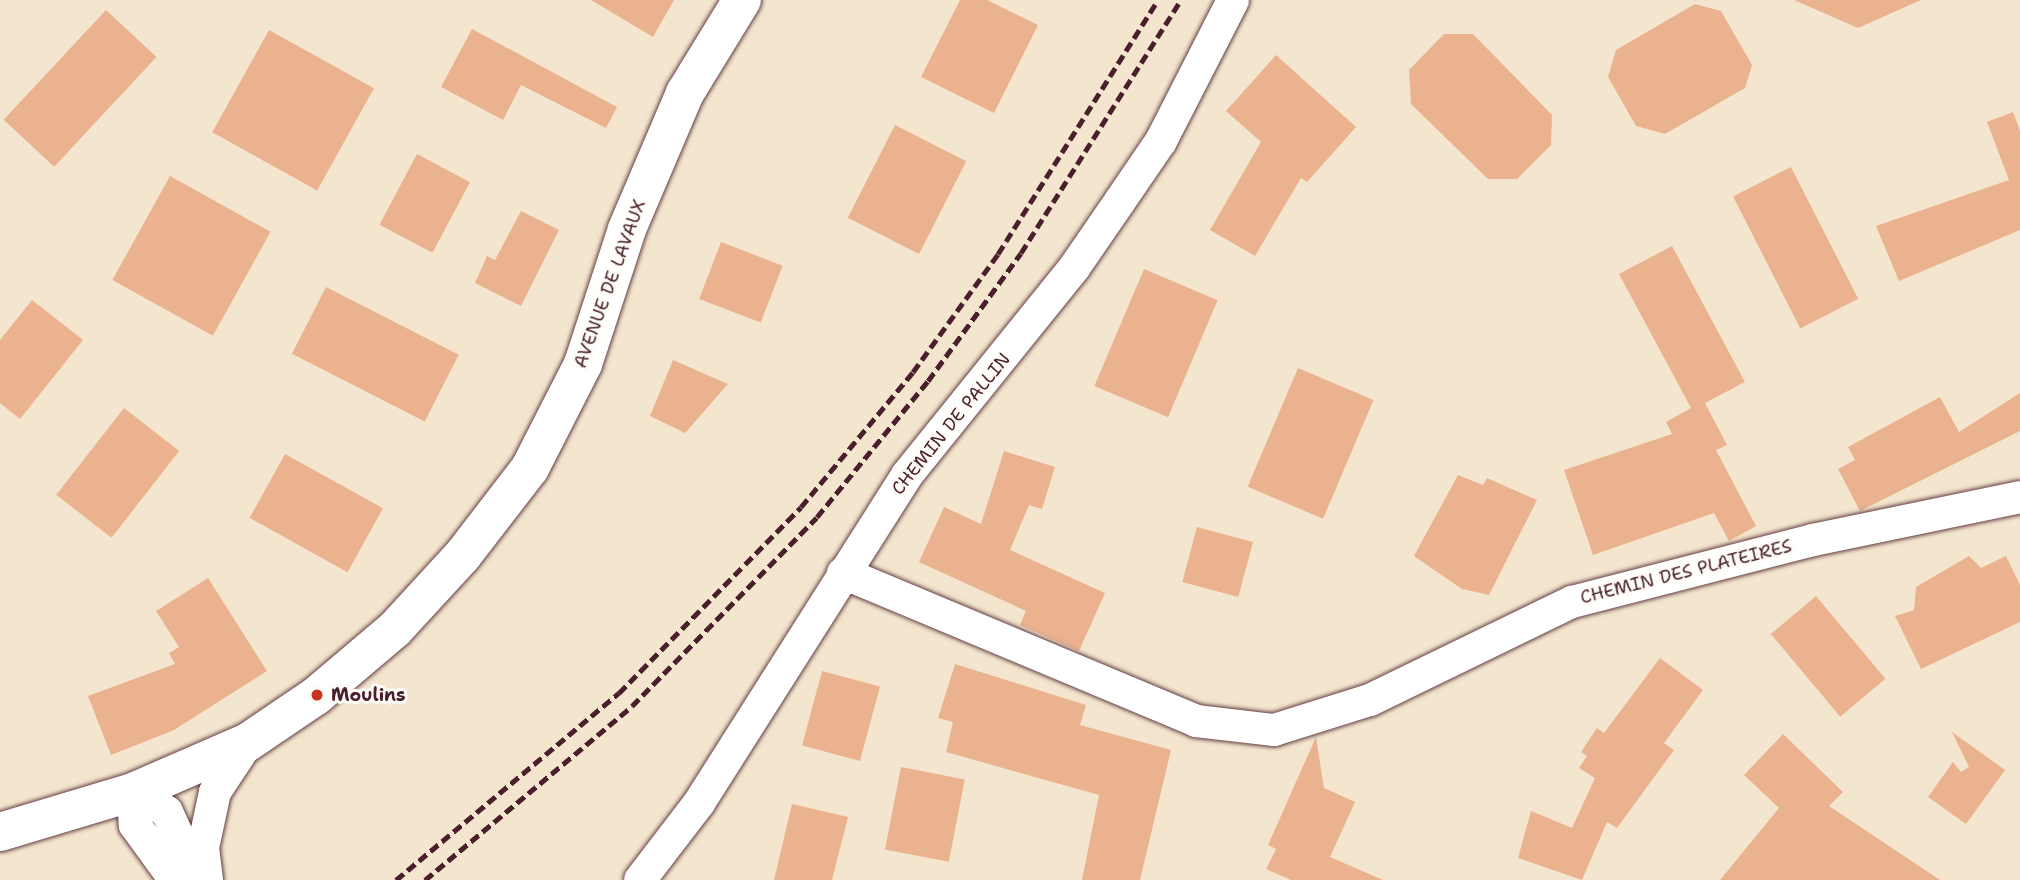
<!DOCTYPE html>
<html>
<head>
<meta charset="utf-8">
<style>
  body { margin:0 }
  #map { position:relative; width:2020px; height:880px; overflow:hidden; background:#f4e6ce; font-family:"Shantell Sans",sans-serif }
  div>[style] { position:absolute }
  .building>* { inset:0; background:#ebb290; transform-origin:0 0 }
  .roads { filter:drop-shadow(0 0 2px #643d43) drop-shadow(0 0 2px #643d43) }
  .street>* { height:32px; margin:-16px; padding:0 16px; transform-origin:16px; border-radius:16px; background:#fff }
  .primary>* { height:38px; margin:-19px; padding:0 19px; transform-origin:19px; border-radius:19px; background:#fff }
  .rail>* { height:5px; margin-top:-2.5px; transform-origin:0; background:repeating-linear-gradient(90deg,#4a1f2b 0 10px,transparent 0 15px) }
  .dots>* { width:19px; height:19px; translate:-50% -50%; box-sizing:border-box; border:4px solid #fdfcf7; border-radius:50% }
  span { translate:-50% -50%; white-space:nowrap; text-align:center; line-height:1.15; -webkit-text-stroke:6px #fdfcf7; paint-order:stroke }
  .street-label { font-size:18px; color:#4a1f2b }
  .poi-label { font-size:18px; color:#4a1f2b; font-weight:700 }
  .left { translate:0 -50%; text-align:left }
</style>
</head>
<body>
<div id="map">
  <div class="building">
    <i style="clip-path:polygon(591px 0,674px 0,653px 37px)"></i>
    <i style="clip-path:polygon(960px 0,987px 0,1038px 25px,994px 113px,921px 77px)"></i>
    <i style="clip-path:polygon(1794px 0,1921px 0,1858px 28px)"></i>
    <i style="clip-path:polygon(1695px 4px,1721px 11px,1752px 65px,1745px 88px,1665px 134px,1636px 126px,1608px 77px,1616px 50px)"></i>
    <i style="left:106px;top:10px;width:69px;height:150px;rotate:43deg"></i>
    <i style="clip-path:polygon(472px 29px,617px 107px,606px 128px,521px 85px,503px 120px,441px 87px)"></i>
    <i style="left:269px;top:30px;width:120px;height:117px;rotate:29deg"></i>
    <i style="clip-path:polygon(1444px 34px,1473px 34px,1552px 115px,1551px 145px,1517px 179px,1488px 179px,1411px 104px,1409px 70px)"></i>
    <i style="clip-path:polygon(1276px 55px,1356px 127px,1307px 182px,1301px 178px,1255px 256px,1210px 230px,1261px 142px,1226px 111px)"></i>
    <i style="clip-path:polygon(2013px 112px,2020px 131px,2020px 230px,1899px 281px,1876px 226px,2009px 180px,1987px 122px)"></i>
    <i style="left:895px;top:125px;width:80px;height:104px;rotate:27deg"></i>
    <i style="left:417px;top:154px;width:60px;height:80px;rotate:28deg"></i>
    <i style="left:1791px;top:167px;width:148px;height:65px;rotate:63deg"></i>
    <i style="left:170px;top:176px;width:115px;height:119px;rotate:29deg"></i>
    <i style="clip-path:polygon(521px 211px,559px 230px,521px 306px,475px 283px,487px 256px,495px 260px)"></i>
    <i style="left:721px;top:242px;width:66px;height:61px;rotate:21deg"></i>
    <i style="clip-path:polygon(1672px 246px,1745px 382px,1705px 403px,1727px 445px,1716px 450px,1756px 526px,1729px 541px,1714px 513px,1593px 555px,1564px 470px,1672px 434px,1666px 422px,1691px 408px,1619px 274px)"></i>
    <i style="left:1144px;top:269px;width:80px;height:127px;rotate:23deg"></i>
    <i style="left:326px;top:287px;width:149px;height:75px;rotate:27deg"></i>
    <i style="clip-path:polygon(32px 300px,83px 340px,20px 419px,0 403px,0 340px)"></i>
    <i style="clip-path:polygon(673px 360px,728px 384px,685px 433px,650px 416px)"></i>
    <i style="left:1298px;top:368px;width:82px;height:129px;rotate:23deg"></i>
    <i style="clip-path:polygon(2020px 393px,2020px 431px,1860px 511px,1838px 469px,1855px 460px,1848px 447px,1940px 397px,1959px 432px)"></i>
    <i style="left:124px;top:408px;width:70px;height:110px;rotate:38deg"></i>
    <i style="clip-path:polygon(1004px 451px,1055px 467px,1042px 509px,1029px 505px,1010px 550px,1105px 593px,1079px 651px,1020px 625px,1026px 611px,919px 562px,944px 507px,981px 524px)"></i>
    <i style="left:285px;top:454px;width:112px;height:73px;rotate:29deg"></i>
    <i style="clip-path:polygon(1458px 475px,1483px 485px,1487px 478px,1537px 500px,1489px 595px,1462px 589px,1414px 556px)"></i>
    <i style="left:1197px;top:527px;width:58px;height:57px;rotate:15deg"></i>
    <i style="clip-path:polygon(1969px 556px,1981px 568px,2006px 556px,2020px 585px,2020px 622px,1921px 669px,1895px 616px,1914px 610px,1916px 587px)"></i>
    <i style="clip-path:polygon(208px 578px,267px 671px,174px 730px,111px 755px,88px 696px,175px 664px,169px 653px,179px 647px,156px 611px)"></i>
    <i style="left:1816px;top:596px;width:108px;height:59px;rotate:50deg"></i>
    <i style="clip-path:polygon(1660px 658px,1703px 690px,1664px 743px,1674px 750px,1617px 828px,1607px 822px,1582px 880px,1518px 858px,1531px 811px,1572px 828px,1595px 778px,1579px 768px,1587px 756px,1581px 752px,1597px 728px,1604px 733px)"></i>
    <i style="clip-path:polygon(955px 664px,1086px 705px,1080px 725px,1171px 750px,1140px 880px,1082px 880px,1099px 795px,946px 752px,953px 722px,938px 718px)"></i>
    <i style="left:822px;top:671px;width:60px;height:77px;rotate:15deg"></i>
    <i style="clip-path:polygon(1952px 732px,2005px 770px,1966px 824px,1928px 797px,1953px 762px,1961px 772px,1969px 767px)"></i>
    <i style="clip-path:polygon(1783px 734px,1843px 792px,1829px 806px,1940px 880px,1720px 880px,1779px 808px,1744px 775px)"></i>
    <i style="clip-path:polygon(1316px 737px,1324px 788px,1355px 802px,1330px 857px,1383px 880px,1291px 880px,1266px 869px,1276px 849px,1268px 845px)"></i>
    <i style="left:901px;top:767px;width:65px;height:84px;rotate:11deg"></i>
    <i style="clip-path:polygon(792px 804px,848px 817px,832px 880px,774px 880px)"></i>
  </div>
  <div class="roads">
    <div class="street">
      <i style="left:843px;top:573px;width:383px;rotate:22.7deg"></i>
      <i style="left:1196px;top:721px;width:79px;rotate:6.6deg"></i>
      <i style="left:1274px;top:730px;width:101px;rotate:-17.4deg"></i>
      <i style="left:1370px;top:700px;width:225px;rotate:-25.9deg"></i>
      <i style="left:1572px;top:602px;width:249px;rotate:-14.4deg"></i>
      <i style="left:1813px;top:540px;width:211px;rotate:-11.7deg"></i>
      <i style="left:133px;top:792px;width:39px;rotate:30deg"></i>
      <i style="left:167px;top:812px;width:75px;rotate:65.5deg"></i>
      <i style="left:133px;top:792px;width:33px;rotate:87deg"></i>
      <i style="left:135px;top:825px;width:68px;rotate:54deg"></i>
      <i style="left:207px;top:880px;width:32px;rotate:-97deg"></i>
      <i style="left:203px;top:848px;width:57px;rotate:-77.9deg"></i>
      <i style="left:215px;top:792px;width:60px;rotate:-56.6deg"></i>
      <i style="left:640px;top:880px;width:97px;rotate:-52.5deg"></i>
      <i style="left:699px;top:803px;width:388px;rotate:-57.6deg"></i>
      <i style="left:907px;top:475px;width:266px;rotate:-51.1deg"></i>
      <i style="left:1074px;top:268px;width:81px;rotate:-55.5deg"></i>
      <i style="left:1120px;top:201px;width:73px;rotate:-55.7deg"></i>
      <i style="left:1161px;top:141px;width:158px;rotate:-62.9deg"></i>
    </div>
    <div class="primary">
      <i style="left:0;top:832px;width:139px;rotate:-16.7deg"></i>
      <i style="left:133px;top:792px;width:125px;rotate:-23.5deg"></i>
      <i style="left:248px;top:742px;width:82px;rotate:-34.1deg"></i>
      <i style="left:316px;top:696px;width:104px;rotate:-40.3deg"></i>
      <i style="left:395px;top:629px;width:100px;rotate:-47.4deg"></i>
      <i style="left:463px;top:555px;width:110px;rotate:-52.4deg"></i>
      <i style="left:530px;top:468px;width:117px;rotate:-63deg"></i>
      <i style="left:583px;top:364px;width:142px;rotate:-71.9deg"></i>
      <i style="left:627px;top:229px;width:148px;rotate:-66.9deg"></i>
      <i style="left:685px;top:93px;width:109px;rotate:-58.5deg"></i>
    </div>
  </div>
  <div class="rail">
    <i style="left:396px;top:880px;width:291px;rotate:-40deg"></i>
    <i style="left:619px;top:693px;width:260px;rotate:-45.6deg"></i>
    <i style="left:801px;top:507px;width:175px;rotate:-50.3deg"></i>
    <i style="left:913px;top:372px;width:145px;rotate:-54.2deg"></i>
    <i style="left:998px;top:254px;width:300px;rotate:-57.8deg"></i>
    <i style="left:425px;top:880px;width:270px;rotate:-40deg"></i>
    <i style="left:632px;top:706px;width:264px;rotate:-45.6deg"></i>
    <i style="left:817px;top:517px;width:176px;rotate:-50.8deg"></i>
    <i style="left:928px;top:381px;width:158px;rotate:-54deg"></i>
    <i style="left:1021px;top:253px;width:299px;rotate:-57.7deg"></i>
  </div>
  <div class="dots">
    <i style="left:317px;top:695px;background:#c8321e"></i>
  </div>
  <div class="street-label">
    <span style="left:610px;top:284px;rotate:-70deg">AVENUE DE LAVAUX</span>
    <span style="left:951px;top:424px;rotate:-51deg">CHEMIN DE PALLIN</span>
    <span style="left:1686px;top:572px;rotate:-14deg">CHEMIN DES PLATEIRES</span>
  </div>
  <div class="poi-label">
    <span class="left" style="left:331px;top:695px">Moulins</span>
  </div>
</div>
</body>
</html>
